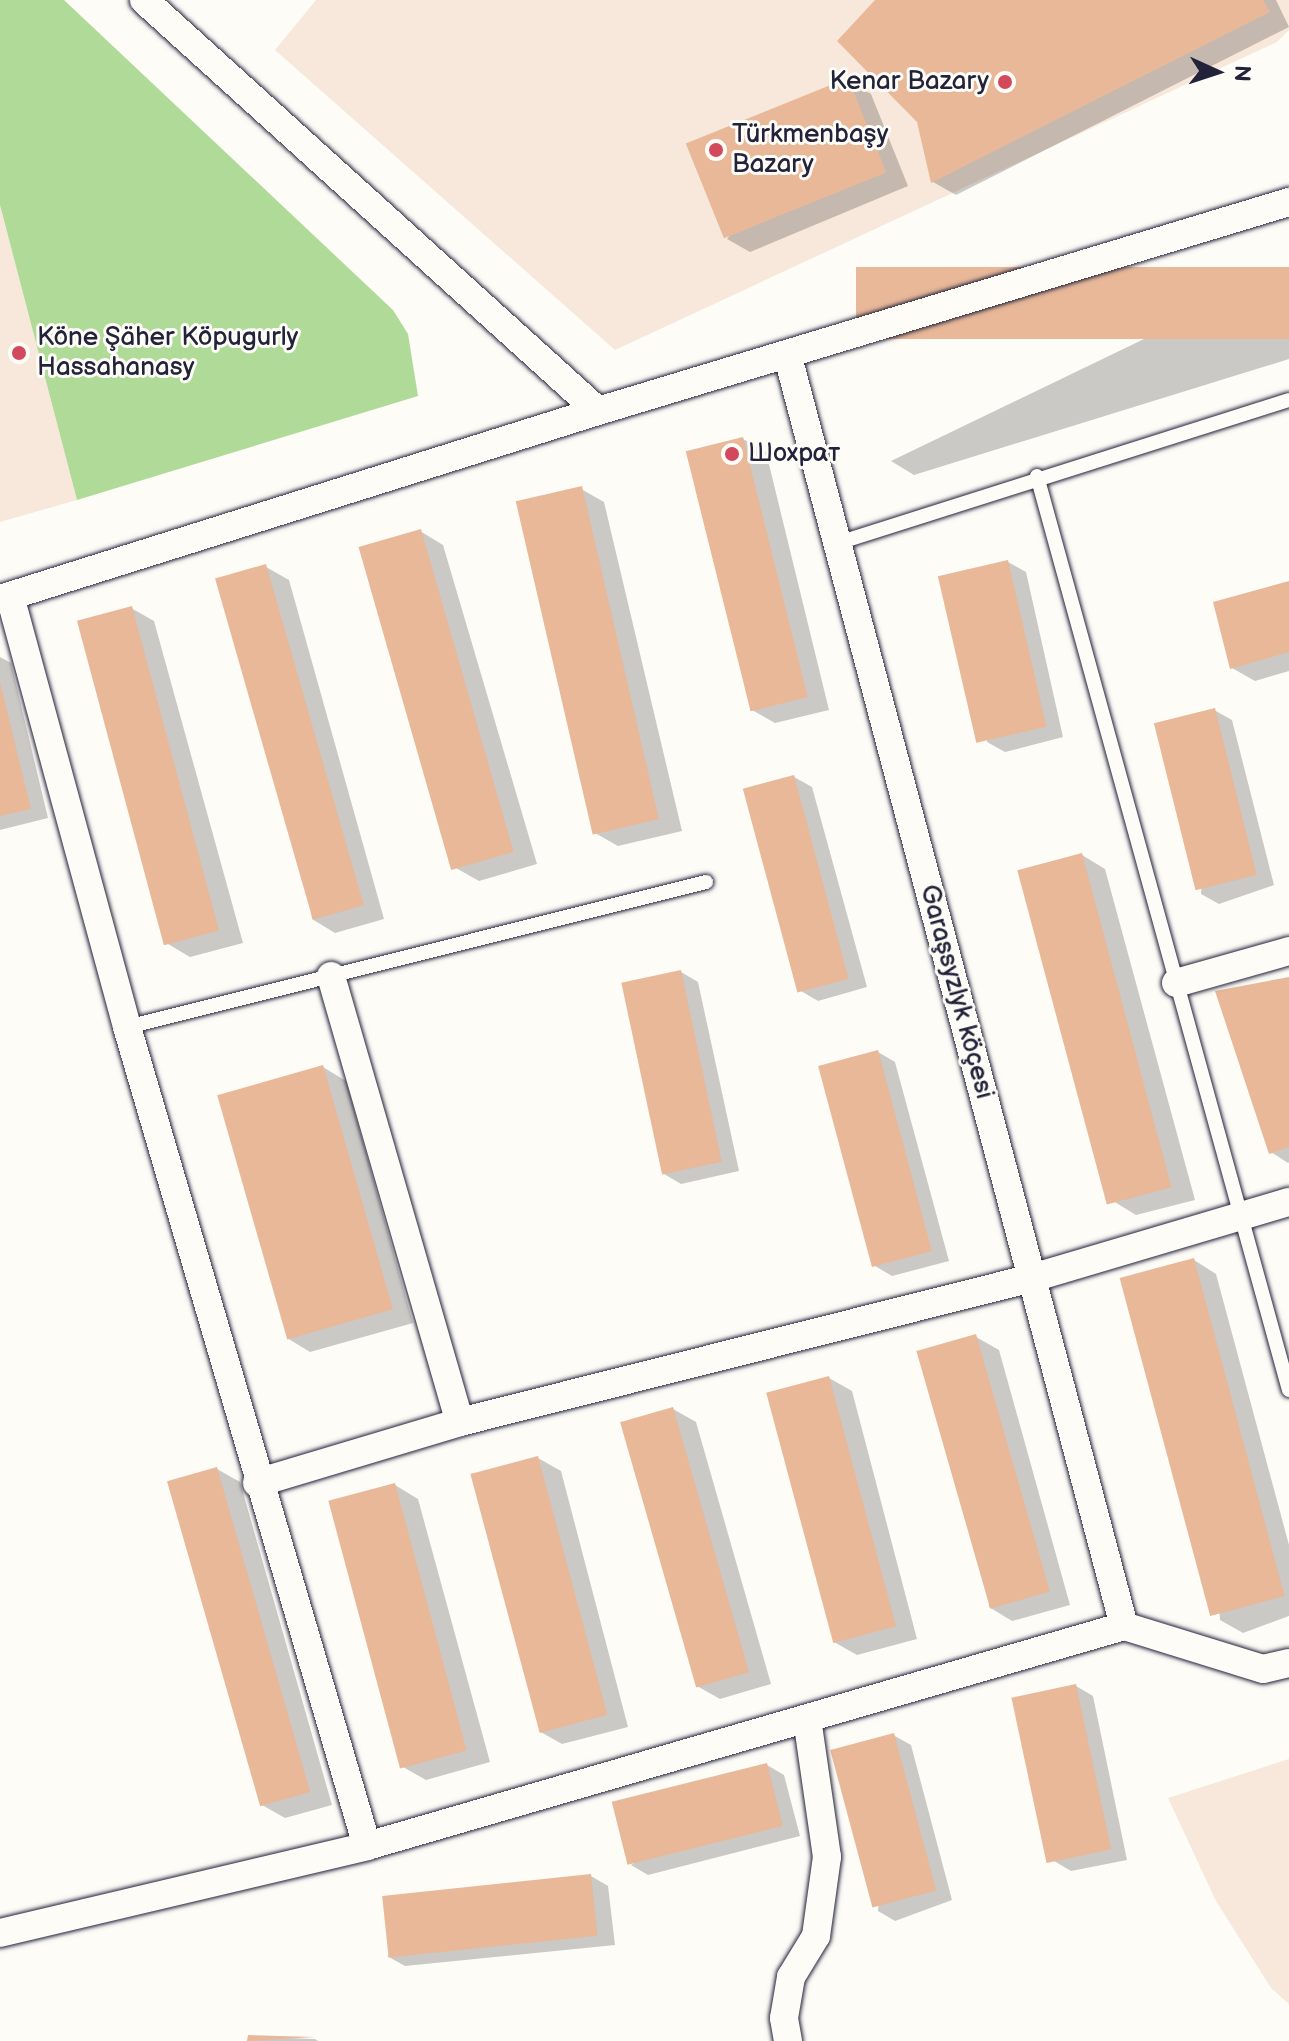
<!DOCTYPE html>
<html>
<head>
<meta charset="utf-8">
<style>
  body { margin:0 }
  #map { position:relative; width:1289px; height:2041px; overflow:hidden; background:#fdfcf7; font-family:"Balsamiq Sans",sans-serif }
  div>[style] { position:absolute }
  .built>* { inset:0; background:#f7e8db }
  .green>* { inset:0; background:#b0da98 }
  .shadow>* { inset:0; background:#0003 }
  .building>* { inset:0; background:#e8b899; transform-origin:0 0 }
  .roads { filter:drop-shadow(0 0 2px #22223b) drop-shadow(0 0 2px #22223b) }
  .lane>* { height:14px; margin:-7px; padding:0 7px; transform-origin:7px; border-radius:7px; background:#fdfcf7 }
  .street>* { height:28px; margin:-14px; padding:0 14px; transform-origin:14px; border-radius:14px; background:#fdfcf7 }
  .dots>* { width:22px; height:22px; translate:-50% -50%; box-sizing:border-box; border:4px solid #fdfcf7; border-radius:50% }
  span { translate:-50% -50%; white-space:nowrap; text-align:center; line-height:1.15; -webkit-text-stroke:6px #fdfcf7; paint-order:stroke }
  .poi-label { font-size:26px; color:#22223b }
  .right { translate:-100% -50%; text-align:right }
  .left { translate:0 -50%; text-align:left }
  .street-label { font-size:26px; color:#22223b }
  .north { position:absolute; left:1177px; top:32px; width:80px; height:80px; -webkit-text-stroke:6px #fdfcf7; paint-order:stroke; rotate:93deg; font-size:22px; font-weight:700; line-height:32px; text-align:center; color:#22223b }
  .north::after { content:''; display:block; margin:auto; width:28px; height:36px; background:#22223b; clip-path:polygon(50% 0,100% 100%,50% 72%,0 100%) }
</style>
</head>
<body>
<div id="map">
  <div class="built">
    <i style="clip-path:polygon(316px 0,1289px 0,1289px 30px,1277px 42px,615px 350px,275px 50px)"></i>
    <i style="clip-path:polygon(0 205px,77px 500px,0 522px)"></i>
    <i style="clip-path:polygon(1289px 1759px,1289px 2004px,1271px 1988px,1216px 1901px,1168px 1798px)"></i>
  </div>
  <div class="green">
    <i style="clip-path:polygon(0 0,64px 0,393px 310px,408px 334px,418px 396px,77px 500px,0 205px)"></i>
  </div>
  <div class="shadow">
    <i style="clip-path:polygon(877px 0,1276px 0,1289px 27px,956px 195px,933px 182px,919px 121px)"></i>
    <i style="clip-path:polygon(848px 81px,871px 94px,908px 186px,750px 252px,727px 239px)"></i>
    <i style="clip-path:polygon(1289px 269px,1289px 359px,914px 475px,891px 461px)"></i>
    <i style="clip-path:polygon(743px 439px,766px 452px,829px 710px,775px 723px,752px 710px)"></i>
    <i style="clip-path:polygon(581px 489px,604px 502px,682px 831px,618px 846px,595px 833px)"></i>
    <i style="clip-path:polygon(420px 531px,443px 545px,537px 864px,479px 881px,456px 868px)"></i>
    <i style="clip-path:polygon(1008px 562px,1026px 572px,1063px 737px,1005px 752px,987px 742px)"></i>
    <i style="clip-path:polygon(266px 567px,289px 580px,384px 919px,335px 933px,312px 919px)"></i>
    <i style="clip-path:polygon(1289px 583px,1289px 671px,1255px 681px,1232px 668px)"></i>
    <i style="clip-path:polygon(131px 608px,154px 621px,243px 943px,190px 957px,168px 944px)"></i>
    <i style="clip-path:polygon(0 657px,11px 663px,48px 818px,0 830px)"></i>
    <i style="clip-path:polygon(1214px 710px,1232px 720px,1274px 885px,1219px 904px,1201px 894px)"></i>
    <i style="clip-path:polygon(794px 777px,812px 787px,867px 987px,818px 1001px,801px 991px)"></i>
    <i style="clip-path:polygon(1082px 855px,1105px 869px,1195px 1200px,1136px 1215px,1113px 1201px)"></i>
    <i style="clip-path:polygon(681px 972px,698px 982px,739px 1171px,681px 1184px,664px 1174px)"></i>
    <i style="clip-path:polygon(1289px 979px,1289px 1162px,1288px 1163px,1271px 1152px)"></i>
    <i style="clip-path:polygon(878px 1052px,895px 1062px,949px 1261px,892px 1276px,875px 1266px)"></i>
    <i style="clip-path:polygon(323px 1067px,346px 1081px,413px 1323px,310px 1352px,287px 1338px)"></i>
    <i style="clip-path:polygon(1194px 1260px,1216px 1274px,1289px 1545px,1289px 1616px,1243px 1633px,1220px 1620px)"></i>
    <i style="clip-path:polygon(976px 1337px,999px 1350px,1070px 1605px,1012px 1621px,989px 1607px)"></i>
    <i style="clip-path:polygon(829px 1378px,852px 1391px,917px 1639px,857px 1655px,834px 1642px)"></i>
    <i style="clip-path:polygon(673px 1409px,696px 1422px,771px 1684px,720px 1699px,697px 1686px)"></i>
    <i style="clip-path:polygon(538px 1458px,561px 1471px,628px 1727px,562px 1744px,539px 1731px)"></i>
    <i style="clip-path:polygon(217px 1469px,240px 1482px,332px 1805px,285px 1818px,262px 1805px)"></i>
    <i style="clip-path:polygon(395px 1485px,418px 1499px,490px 1762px,426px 1780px,403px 1767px)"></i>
    <i style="clip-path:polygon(1076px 1686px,1093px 1696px,1127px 1860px,1071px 1871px,1054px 1861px)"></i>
    <i style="clip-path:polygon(893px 1735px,911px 1745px,952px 1900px,895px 1921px,878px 1911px)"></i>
    <i style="clip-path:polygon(767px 1765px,784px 1775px,800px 1836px,648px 1875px,631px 1865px)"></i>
    <i style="clip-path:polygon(591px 1876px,608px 1886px,615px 1945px,405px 1966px,387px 1956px)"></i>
    <i style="clip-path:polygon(250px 2037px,315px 2039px,318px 2041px,249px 2041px)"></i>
  </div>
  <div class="building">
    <i style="clip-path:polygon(875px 0,1263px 0,1270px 12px,931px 183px,917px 122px,837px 41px)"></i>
    <i style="left:848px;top:78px;width:102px;height:175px;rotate:68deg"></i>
    <i style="left:1289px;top:267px;width:72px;height:433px;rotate:90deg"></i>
    <i style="left:743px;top:437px;width:268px;height:59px;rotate:76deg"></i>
    <i style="left:582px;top:486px;width:342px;height:68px;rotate:77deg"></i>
    <i style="left:421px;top:529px;width:336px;height:65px;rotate:74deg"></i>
    <i style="left:1008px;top:560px;width:171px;height:72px;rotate:77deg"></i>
    <i style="left:266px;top:564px;width:355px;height:53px;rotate:74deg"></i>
    <i style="clip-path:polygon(1289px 581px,1289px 652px,1230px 669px,1213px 602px)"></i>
    <i style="left:132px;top:606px;width:336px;height:57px;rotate:75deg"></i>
    <i style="clip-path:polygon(0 682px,31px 809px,0 816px)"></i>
    <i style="left:1215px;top:708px;width:172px;height:63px;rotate:76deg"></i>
    <i style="left:794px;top:775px;width:211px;height:53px;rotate:75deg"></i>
    <i style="left:1082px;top:853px;width:346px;height:67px;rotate:75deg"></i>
    <i style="left:681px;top:970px;width:196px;height:61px;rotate:78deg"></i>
    <i style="clip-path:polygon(1289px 977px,1289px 1147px,1269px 1154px,1215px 991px)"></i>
    <i style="left:878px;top:1050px;width:208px;height:62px;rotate:75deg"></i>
    <i style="left:323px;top:1065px;width:254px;height:110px;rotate:74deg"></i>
    <i style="left:1194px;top:1258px;width:350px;height:77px;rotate:75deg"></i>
    <i style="left:976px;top:1334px;width:268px;height:62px;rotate:74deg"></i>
    <i style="left:829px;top:1376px;width:259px;height:65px;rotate:75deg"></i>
    <i style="left:673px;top:1407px;width:276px;height:55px;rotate:74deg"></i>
    <i style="left:538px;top:1456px;width:268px;height:70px;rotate:75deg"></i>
    <i style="left:217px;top:1467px;width:338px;height:52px;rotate:74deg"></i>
    <i style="left:395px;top:1483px;width:277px;height:69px;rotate:75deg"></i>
    <i style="left:1076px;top:1684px;width:169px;height:66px;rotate:78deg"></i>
    <i style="left:894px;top:1733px;width:163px;height:66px;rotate:75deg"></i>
    <i style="left:767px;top:1763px;width:65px;height:160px;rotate:76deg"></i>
    <i style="left:591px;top:1874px;width:62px;height:210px;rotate:84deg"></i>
    <i style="clip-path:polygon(248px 2035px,315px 2037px,247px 2041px)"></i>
  </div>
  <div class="roads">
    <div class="lane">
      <i style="left:1037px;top:476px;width:948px;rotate:74.59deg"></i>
      <i style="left:838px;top:543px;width:473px;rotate:-17.6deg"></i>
      <i style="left:127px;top:1027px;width:597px;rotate:-14.06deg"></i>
    </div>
    <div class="street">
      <i style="left:144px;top:0;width:612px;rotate:42.15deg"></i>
      <i style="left:788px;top:357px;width:1313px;rotate:75.17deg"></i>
      <i style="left:10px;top:596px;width:447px;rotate:74.8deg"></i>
      <i style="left:127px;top:1027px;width:853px;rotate:73.67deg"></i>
      <i style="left:0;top:599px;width:627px;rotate:-17.45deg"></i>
      <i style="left:598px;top:411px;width:722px;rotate:-16.83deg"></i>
      <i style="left:331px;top:976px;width:464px;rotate:73.9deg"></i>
      <i style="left:1176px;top:983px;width:117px;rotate:-15.8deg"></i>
      <i style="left:257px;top:1483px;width:212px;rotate:-16.7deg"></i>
      <i style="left:460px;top:1422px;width:590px;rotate:-14.13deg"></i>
      <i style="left:1032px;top:1278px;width:268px;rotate:-16.5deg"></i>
      <i style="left:0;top:1933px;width:377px;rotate:-13.3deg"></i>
      <i style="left:367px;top:1846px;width:788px;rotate:-16.2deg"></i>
      <i style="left:1124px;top:1626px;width:145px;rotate:17.2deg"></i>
      <i style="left:1263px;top:1669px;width:27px;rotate:-13deg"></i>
      <i style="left:788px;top:2041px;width:23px;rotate:-100deg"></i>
      <i style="left:784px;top:2018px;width:42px;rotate:-80.3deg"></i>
      <i style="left:791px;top:1977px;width:48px;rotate:-58.6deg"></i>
      <i style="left:816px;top:1936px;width:80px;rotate:-82.1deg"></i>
      <i style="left:827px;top:1857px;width:139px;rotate:-98.2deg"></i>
    </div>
  </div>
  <div class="dots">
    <i style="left:1005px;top:82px;background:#d1495b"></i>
    <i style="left:716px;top:150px;background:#d1495b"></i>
    <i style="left:19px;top:353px;background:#d1495b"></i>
    <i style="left:732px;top:454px;background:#d1495b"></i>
  </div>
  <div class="poi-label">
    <span class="right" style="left:989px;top:82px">Kenar Bazary</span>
    <span class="left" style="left:732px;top:150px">Türkmenbaşy<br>Bazary</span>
    <span class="left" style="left:37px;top:353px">Köne Şäher Köpugurly<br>Hassahanasy</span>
    <span class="left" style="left:748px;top:454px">Шохрат</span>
  </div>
  <div class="street-label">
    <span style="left:956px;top:992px;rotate:75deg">Garaşsyzlyk köçesi</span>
  </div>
  <div class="north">N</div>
</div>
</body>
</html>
